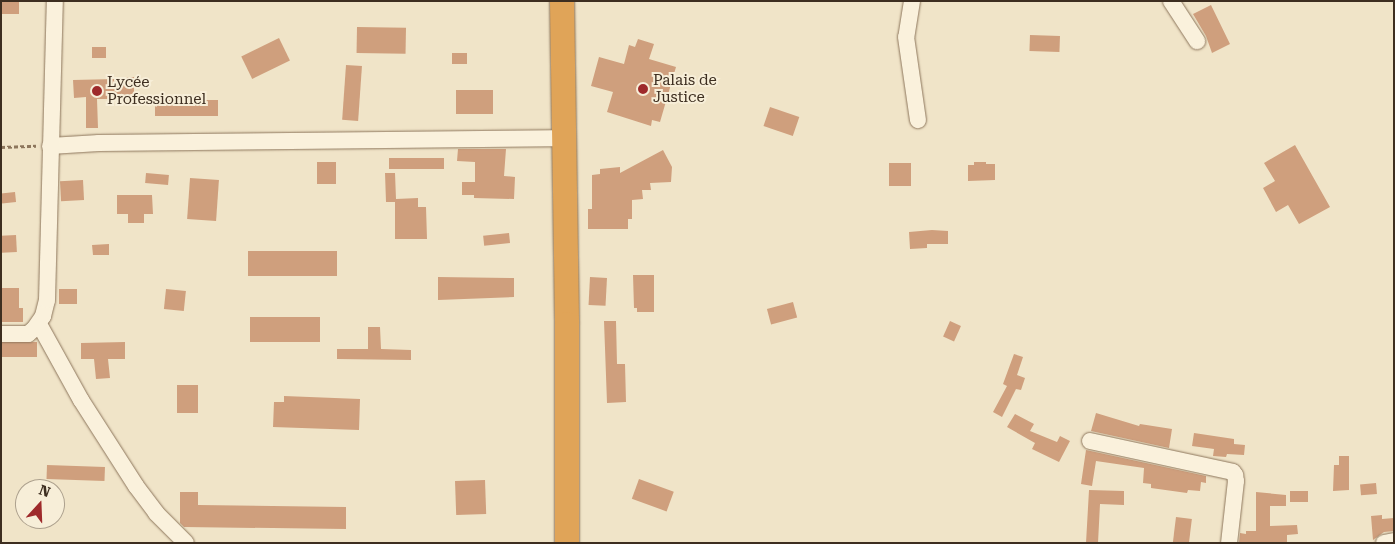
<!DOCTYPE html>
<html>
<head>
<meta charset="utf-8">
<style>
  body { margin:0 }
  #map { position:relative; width:1395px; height:544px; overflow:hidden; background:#f0e4c8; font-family:"Roboto Serif",serif }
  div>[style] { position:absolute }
  .building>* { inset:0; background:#cf9f7d; transform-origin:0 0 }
  .path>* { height:2.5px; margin-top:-1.25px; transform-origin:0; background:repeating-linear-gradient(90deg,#8d765c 0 4px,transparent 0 6.5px) }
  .roads { filter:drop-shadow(0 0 1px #8d765c) drop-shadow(0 0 1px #8d765c) }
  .minor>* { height:16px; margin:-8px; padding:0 8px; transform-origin:8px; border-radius:8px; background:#faf1dc }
  .highway>* { height:24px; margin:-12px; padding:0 12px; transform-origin:12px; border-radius:12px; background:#e0a458 }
  .dots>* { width:14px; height:14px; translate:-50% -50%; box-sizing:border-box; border:2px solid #f7eed8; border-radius:50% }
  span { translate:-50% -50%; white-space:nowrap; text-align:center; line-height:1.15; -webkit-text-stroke:4px #f7eed8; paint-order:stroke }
  .poi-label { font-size:15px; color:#3d2e20 }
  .left { translate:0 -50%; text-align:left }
  .frame { position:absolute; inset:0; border:2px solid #3d2e20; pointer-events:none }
  .north { position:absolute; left:15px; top:479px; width:50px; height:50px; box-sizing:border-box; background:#f7eed8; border:1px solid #ada18e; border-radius:50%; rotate:20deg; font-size:14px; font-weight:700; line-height:20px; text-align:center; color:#3d2e20 }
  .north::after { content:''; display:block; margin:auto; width:18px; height:22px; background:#9e2a2b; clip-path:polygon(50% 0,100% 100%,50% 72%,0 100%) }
</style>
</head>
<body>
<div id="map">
  <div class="building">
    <i style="left:2px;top:1px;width:17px;height:13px"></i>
    <i style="clip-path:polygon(1211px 5px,1230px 44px,1212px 53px,1206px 36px,1193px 14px)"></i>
    <i style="left:357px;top:27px;width:49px;height:26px;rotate:1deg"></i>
    <i style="left:1030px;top:35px;width:30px;height:16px;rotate:2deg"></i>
    <i style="left:279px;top:38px;width:25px;height:42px;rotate:64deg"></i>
    <i style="clip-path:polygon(638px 39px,654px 44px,649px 59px,676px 67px,660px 122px,652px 120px,651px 126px,607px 112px,613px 92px,591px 86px,599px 57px,624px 64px,629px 45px,635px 47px)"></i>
    <i style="left:92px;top:47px;width:14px;height:11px"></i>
    <i style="left:452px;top:53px;width:15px;height:11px"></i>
    <i style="left:346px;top:65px;width:16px;height:55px;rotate:4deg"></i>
    <i style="clip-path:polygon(116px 77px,134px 77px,134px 99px,97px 99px,98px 128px,86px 128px,86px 97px,74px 98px,73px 80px,116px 79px)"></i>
    <i style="left:456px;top:90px;width:37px;height:24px"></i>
    <i style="left:218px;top:100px;width:16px;height:63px;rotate:90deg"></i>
    <i style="left:770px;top:107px;width:31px;height:20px;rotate:19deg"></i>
    <i style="clip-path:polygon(1295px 145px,1330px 207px,1299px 224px,1288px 205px,1276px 212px,1263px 188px,1275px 181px,1264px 163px)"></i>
    <i style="clip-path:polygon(458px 149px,506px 149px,504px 176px,515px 177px,514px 199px,474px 198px,474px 195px,462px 195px,462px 182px,475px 182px,475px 162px,457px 161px)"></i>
    <i style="clip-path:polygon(663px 150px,672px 167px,671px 182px,650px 183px,651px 190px,642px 190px,643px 199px,632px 200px,632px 219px,628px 219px,628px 229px,588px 229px,588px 209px,592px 209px,592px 175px,600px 174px,600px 169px,620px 167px,620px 173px)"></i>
    <i style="left:389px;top:158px;width:55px;height:11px"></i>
    <i style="left:317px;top:162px;width:19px;height:22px"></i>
    <i style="clip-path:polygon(974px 162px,986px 162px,986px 164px,995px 164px,995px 180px,968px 181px,968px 165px,974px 165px)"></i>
    <i style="left:889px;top:163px;width:22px;height:23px"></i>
    <i style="left:146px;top:173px;width:23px;height:10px;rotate:5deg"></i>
    <i style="clip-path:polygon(385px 173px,395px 173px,396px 199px,418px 198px,418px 207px,426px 207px,427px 239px,395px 239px,395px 202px,386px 202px)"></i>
    <i style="left:190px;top:178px;width:29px;height:41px;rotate:4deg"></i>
    <i style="left:83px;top:180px;width:20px;height:23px;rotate:87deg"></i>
    <i style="left:15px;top:192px;width:10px;height:14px;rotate:84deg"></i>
    <i style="clip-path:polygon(117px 195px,152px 195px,153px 214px,144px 214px,144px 223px,128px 223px,128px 214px,117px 214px)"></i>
    <i style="clip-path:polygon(932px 230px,948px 231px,948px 244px,927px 244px,927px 248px,910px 249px,909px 232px)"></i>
    <i style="left:509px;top:233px;width:10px;height:26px;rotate:84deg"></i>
    <i style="left:16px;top:235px;width:17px;height:15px;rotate:87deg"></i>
    <i style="clip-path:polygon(109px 244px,109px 255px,93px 255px,92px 245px)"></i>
    <i style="left:248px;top:251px;width:89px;height:25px"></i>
    <i style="clip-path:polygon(633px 275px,654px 275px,654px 312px,637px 312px,637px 308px,634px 308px)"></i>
    <i style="clip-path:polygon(438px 277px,514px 278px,514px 297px,438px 300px)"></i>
    <i style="left:590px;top:277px;width:17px;height:28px;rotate:3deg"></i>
    <i style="clip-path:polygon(1px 288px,19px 288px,19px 308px,23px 308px,23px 322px,1px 322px)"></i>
    <i style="left:59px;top:289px;width:18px;height:15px"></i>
    <i style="left:166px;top:289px;width:20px;height:20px;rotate:6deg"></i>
    <i style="left:793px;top:302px;width:16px;height:27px;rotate:75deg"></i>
    <i style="left:320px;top:317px;width:25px;height:70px;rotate:90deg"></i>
    <i style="clip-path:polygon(604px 321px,616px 321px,617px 364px,625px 364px,626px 402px,607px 403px)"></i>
    <i style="left:950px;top:321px;width:12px;height:17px;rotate:24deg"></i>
    <i style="clip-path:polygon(368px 327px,380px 327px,381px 349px,411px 350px,411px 360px,337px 359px,337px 349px,368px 349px)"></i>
    <i style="left:37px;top:342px;width:15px;height:36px;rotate:90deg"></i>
    <i style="clip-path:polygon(125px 342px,125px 359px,108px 359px,110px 378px,96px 379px,94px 359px,81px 359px,81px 343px)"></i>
    <i style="clip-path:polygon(1014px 354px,1023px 357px,1017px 375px,1025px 378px,1021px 390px,1016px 389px,1002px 417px,993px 412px,1007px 386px,1003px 384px)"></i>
    <i style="left:177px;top:385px;width:21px;height:28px"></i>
    <i style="clip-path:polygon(284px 396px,360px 399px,359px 430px,273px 427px,274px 402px,284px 402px)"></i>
    <i style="clip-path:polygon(1096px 413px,1139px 426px,1140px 424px,1172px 429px,1169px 448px,1091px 431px)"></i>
    <i style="clip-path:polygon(1015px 414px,1034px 424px,1030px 431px,1057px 442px,1060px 436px,1070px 441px,1059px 462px,1032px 449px,1035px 443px,1007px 427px)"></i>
    <i style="clip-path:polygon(1194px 433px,1234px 439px,1234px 444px,1245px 445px,1244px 455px,1227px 454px,1226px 457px,1213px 456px,1214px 449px,1192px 446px)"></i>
    <i style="clip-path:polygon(1086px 450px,1206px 476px,1206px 483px,1201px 482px,1200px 491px,1188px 490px,1187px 493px,1151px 488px,1151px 484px,1143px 483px,1144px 468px,1096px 461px,1092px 486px,1081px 484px)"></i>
    <i style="clip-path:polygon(1339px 456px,1349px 456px,1349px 490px,1333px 491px,1334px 465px,1339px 465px)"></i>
    <i style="left:47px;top:465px;width:58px;height:14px;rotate:2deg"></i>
    <i style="left:639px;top:479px;width:37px;height:21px;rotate:20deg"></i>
    <i style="left:485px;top:480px;width:34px;height:30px;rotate:88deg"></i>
    <i style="left:1376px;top:483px;width:11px;height:16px;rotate:85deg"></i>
    <i style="clip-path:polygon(1089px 490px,1124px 491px,1124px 505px,1100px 504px,1098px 543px,1086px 543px)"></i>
    <i style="left:1290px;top:491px;width:18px;height:11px"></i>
    <i style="clip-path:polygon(180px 492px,198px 492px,198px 505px,346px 507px,346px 529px,184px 527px,180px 523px)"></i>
    <i style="clip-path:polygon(1256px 492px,1286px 495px,1286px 506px,1270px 506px,1270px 526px,1297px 525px,1298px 534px,1287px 535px,1287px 543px,1239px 543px,1240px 533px,1246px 534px,1246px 531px,1256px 531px)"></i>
    <i style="clip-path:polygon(1382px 515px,1382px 519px,1394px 518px,1394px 531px,1384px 532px,1373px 540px,1371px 516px)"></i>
    <i style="left:1176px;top:517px;width:16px;height:26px;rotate:7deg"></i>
  </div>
  <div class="path">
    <i style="left:1px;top:147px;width:35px;rotate:-2deg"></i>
  </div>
  <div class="roads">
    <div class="minor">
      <i style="left:912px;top:1px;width:36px;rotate:99deg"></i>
      <i style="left:906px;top:37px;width:84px;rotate:81.8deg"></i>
      <i style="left:1171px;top:1px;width:48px;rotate:57deg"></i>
      <i style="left:50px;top:146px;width:49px;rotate:-3.5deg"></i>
      <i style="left:99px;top:143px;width:464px;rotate:-0.6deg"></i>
      <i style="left:39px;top:324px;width:87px;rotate:61.1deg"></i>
      <i style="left:81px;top:400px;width:102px;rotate:57.4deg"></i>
      <i style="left:136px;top:486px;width:34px;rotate:53deg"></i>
      <i style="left:156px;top:513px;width:42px;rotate:45deg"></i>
      <i style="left:1px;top:334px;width:27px"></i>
      <i style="left:28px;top:334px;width:8px;rotate:-40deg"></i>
      <i style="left:34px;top:329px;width:16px;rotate:-55deg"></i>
      <i style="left:43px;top:316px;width:16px;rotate:-76deg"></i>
      <i style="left:47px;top:300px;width:299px;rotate:-88.5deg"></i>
      <i style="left:1090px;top:441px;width:146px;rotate:12.2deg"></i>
      <i style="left:1233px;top:472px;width:4px;rotate:56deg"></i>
      <i style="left:1235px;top:475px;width:6px;rotate:81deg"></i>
      <i style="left:1236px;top:481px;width:62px;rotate:96.4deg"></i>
      <i style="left:1384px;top:543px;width:10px;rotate:-11deg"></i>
    </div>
    <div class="highway">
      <i style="left:562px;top:1px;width:323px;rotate:89.1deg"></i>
      <i style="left:567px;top:324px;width:219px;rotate:90deg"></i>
    </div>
  </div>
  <div class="dots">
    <i style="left:643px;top:89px;background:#9e2a2b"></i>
    <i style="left:97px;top:91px;background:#9e2a2b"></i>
  </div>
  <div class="poi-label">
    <span class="left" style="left:653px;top:89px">Palais de<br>Justice</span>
    <span class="left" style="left:107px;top:91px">Lycée<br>Professionnel</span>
  </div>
  <div class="frame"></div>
  <div class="north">N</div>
</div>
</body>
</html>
